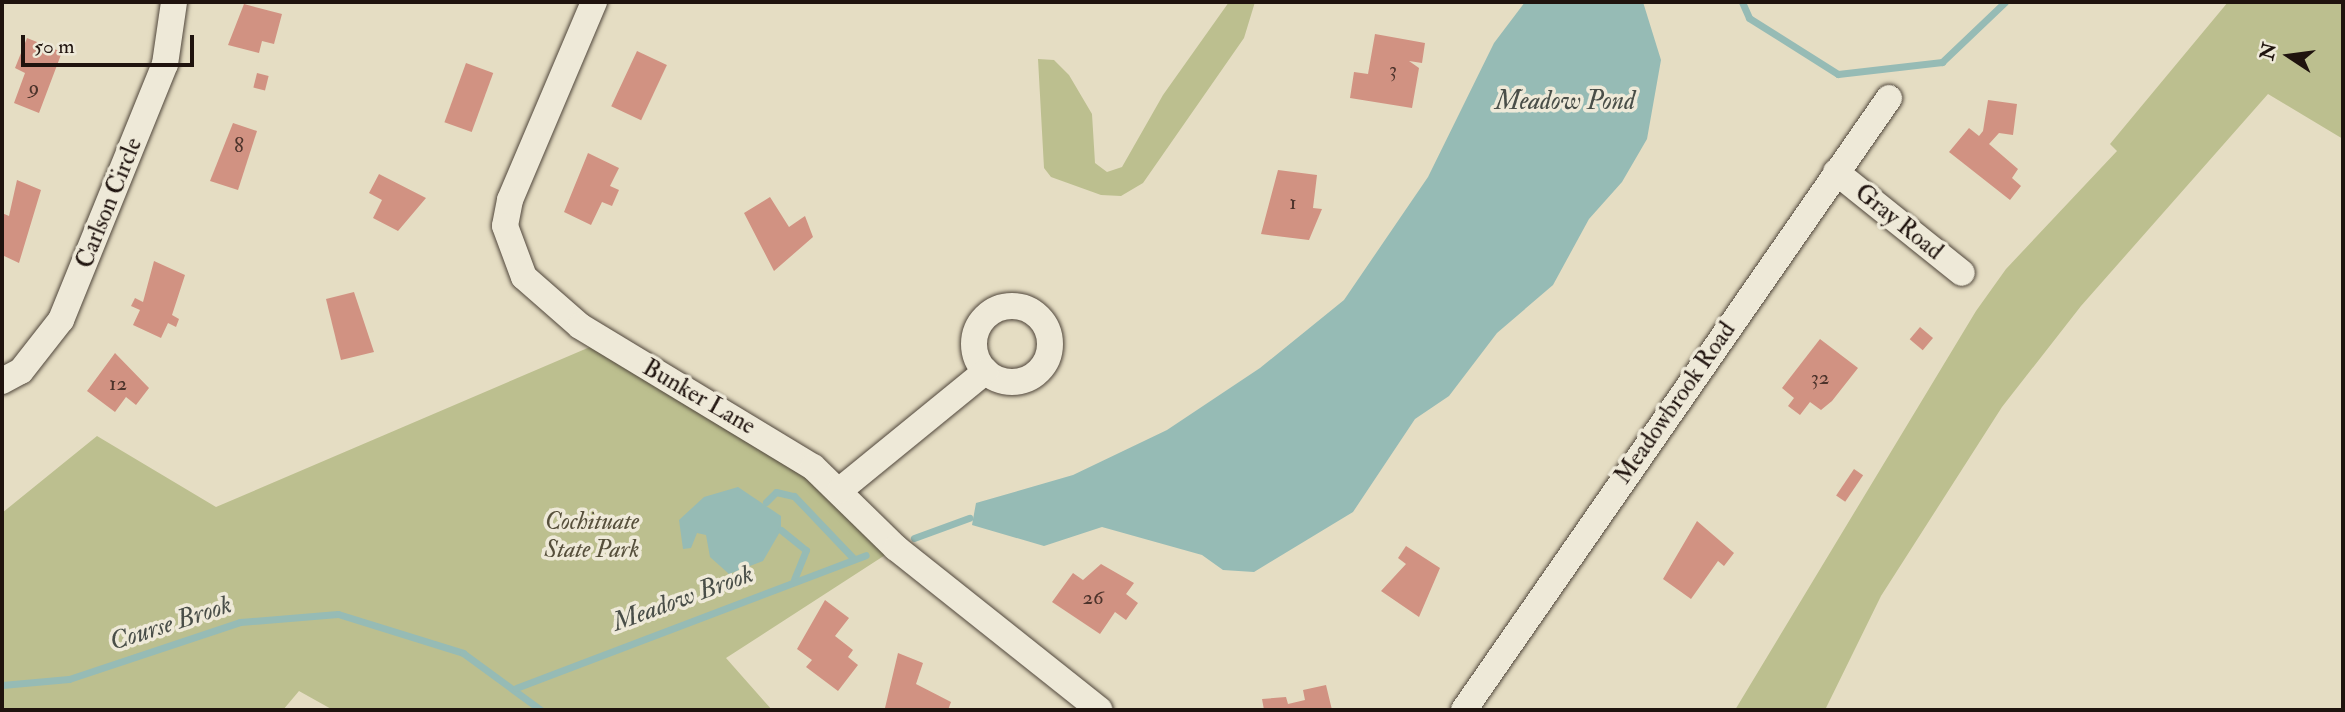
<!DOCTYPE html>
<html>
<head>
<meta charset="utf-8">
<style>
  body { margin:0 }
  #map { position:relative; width:2345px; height:712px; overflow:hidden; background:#e5ddc3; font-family:"IM FELL Double Pica",serif }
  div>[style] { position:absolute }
  .green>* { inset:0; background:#bcbf8f }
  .water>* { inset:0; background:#96bbb5 }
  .stream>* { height:7px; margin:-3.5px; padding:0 3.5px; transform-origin:3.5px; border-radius:3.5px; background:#96bbb5 }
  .building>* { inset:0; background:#d19282; transform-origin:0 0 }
  .roads { filter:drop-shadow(0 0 2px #50463b) drop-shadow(0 0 2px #50463b) }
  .minor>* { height:26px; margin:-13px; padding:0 13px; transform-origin:13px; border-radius:13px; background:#eee9d8 }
  .minor>.ring { margin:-13px; padding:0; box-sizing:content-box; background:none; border:26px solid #eee9d8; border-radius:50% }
  span { translate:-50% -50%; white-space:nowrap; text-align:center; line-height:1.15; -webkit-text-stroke:7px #eee9d8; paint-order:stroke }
  .number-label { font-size:21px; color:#4c332b }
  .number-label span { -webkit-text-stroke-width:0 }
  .street-label { font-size:24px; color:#1f130e }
  .park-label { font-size:24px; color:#564f3b; font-style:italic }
  .water-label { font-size:26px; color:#494e48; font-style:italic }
  .frame { position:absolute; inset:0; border:4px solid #1f130e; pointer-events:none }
  .north { position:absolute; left:2254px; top:21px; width:70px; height:70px; -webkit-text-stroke:5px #eee9d8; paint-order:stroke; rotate:283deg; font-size:19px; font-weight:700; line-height:28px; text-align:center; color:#1f130e }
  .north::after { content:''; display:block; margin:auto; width:24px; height:32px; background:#1f130e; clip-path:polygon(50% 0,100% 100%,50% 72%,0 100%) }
  .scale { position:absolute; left:21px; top:35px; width:173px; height:32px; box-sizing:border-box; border:4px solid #1f130e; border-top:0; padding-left:9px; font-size:21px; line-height:24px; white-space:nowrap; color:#1f130e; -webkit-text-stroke:5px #eee9d8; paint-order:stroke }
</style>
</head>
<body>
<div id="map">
  <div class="green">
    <i style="clip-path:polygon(1229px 2px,1255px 2px,1244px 38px,1143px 183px,1121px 196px,1101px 195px,1051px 177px,1044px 168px,1038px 59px,1054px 60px,1069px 75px,1092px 114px,1095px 163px,1107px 172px,1122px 167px,1163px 95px)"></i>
    <i style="clip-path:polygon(2228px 2px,2343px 2px,2343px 139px,2268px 94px,2081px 306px,2002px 407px,1881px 596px,1825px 710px,1735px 710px,1976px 311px,2006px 269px,2117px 151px,2110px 144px)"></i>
    <i style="clip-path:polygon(604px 341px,786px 448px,896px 548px,726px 658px,772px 710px,333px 710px,299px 691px,283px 710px,2px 710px,2px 513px,97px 436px,216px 507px)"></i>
  </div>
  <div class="water">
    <i style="clip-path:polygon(1525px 2px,1643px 2px,1661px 60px,1647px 139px,1622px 182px,1589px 219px,1553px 285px,1497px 333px,1449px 396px,1415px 419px,1353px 512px,1254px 572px,1223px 570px,1202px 555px,1102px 527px,1044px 546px,972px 525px,976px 503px,1073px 475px,1167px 430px,1260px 368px,1344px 300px,1428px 177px,1494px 43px)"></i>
    <i style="clip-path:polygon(738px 487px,781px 516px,781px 530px,763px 561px,729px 574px,710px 557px,706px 535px,697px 533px,691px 548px,683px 549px,679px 520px,704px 497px)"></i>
  </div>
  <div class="stream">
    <i style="left:1742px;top:2px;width:17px;rotate:66deg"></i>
    <i style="left:1749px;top:18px;width:105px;rotate:32.2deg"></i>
    <i style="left:1838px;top:74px;width:105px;rotate:-6.6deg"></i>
    <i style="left:1942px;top:62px;width:87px;rotate:-43.6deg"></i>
    <i style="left:766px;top:502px;width:14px;rotate:-45deg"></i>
    <i style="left:776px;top:492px;width:18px;rotate:13deg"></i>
    <i style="left:794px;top:496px;width:87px;rotate:46.4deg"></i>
    <i style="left:781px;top:530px;width:32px;rotate:39deg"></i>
    <i style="left:806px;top:550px;width:32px;rotate:112deg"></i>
    <i style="left:914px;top:538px;width:59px;rotate:-20deg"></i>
    <i style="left:2px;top:685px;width:67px;rotate:-5.1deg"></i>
    <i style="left:69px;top:679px;width:180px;rotate:-18.4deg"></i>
    <i style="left:240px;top:622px;width:98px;rotate:-4.7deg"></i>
    <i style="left:338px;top:614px;width:131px;rotate:17.3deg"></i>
    <i style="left:463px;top:653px;width:97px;rotate:36.2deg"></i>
    <i style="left:516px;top:688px;width:374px;rotate:-20.8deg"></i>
  </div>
  <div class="building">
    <i style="clip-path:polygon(244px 4px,282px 14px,274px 44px,262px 41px,259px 53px,228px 45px)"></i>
    <i style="clip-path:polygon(1375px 34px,1425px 43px,1422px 63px,1409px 61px,1419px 68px,1412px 108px,1350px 98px,1354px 72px,1368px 74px)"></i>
    <i style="clip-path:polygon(27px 38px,62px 52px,39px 113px,14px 103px,25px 73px,15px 68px)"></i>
    <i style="left:637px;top:51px;width:33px;height:61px;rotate:25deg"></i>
    <i style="left:466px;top:63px;width:29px;height:63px;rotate:20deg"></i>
    <i style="left:257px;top:73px;width:12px;height:15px;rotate:14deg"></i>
    <i style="clip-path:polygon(1988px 100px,2017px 104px,2013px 135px,1999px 133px,1989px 144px,2018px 169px,2012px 178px,2021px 186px,2010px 200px,1949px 152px,1969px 128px,1979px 136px,1983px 131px)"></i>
    <i style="clip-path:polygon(233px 123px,257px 131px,238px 190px,210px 181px)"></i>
    <i style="clip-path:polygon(588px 153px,619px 168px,610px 186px,619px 190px,612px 206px,602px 202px,591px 225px,564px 212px)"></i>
    <i style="clip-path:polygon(1278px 170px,1317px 175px,1313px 208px,1322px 209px,1309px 240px,1261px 234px)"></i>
    <i style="clip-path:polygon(379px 174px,426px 198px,398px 231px,373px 218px,382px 200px,369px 193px)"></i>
    <i style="clip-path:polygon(17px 180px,41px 190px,19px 263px,2px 255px,2px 213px,9px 216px)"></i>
    <i style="clip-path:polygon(770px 197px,789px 227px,805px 216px,813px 237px,774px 271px,744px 213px)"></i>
    <i style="clip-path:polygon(154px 261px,185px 275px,172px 315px,179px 319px,176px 327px,168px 323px,161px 338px,133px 325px,140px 310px,131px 306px,135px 298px,143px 302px)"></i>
    <i style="clip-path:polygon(354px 292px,374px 352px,341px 360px,326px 299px)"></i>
    <i style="left:1920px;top:327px;width:17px;height:16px;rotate:40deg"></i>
    <i style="clip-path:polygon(1820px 339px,1858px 368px,1832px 401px,1821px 410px,1810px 402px,1800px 415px,1788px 406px,1794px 398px,1782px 388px)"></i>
    <i style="clip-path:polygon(115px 353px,149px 388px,136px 405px,126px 397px,115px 412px,87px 391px)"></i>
    <i style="left:1854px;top:469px;width:11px;height:32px;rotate:34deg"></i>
    <i style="clip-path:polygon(1697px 521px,1734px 553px,1724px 566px,1718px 561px,1691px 599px,1663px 579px)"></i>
    <i style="clip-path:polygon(1406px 546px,1440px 568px,1419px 617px,1381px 591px,1406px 564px,1398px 558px)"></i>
    <i style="clip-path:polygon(1101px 564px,1134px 583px,1126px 594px,1138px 603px,1126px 620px,1115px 612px,1100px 634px,1052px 602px,1073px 573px,1083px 580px)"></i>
    <i style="clip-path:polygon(825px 600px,849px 618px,835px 636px,853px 650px,848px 657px,858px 665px,838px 691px,806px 667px,812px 660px,797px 649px)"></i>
    <i style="clip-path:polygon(898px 653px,923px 663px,916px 684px,951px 702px,948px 710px,885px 708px)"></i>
    <i style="clip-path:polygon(1326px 685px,1332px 710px,1264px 710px,1262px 699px,1286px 697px,1288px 704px,1305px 700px,1303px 690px)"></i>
  </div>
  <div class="roads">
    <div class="minor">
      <i style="left:594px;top:2px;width:215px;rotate:113deg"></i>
      <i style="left:510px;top:200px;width:26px;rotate:101deg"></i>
      <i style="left:505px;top:226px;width:54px;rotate:69.6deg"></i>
      <i style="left:524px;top:277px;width:74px;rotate:41.2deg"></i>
      <i style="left:580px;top:326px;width:272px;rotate:31.2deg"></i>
      <i style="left:813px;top:467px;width:116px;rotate:44.3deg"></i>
      <i style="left:896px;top:548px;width:260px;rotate:38.5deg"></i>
      <i style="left:1836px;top:172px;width:161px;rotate:38.7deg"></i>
      <i class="ring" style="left:974px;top:306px;width:50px;height:50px"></i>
      <i style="left:2px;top:381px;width:21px;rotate:-28deg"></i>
      <i style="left:21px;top:371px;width:65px;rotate:-51.9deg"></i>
      <i style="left:61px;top:320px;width:276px;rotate:-67.9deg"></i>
      <i style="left:165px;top:64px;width:63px;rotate:-81.7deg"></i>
      <i style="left:840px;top:490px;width:188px;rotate:-39.2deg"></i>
      <i style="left:1464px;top:710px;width:745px;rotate:-55.22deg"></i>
    </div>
  </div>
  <div class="number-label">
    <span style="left:1393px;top:70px">3</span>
    <span style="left:34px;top:88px">9</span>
    <span style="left:239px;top:146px">8</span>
    <span style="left:1293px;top:203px">1</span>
    <span style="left:1820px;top:378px">32</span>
    <span style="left:118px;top:384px">12</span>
    <span style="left:1093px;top:598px">26</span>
  </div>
  <div class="street-label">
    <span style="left:109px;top:203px;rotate:-68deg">Carlson Circle</span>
    <span style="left:1899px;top:222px;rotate:39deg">Gray Road</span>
    <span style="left:699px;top:397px;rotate:30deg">Bunker Lane</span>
    <span style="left:1675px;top:403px;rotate:-55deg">Meadowbrook Road</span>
  </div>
  <div class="park-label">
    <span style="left:592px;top:536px">Cochituate<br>State Park</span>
  </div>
  <div class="water-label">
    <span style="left:1565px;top:102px">Meadow Pond</span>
    <span style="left:683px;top:599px;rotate:-20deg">Meadow Brook</span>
    <span style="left:171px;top:624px;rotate:-18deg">Course Brook</span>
  </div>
  <div class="frame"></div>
  <div class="north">N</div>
  <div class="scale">50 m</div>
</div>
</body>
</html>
